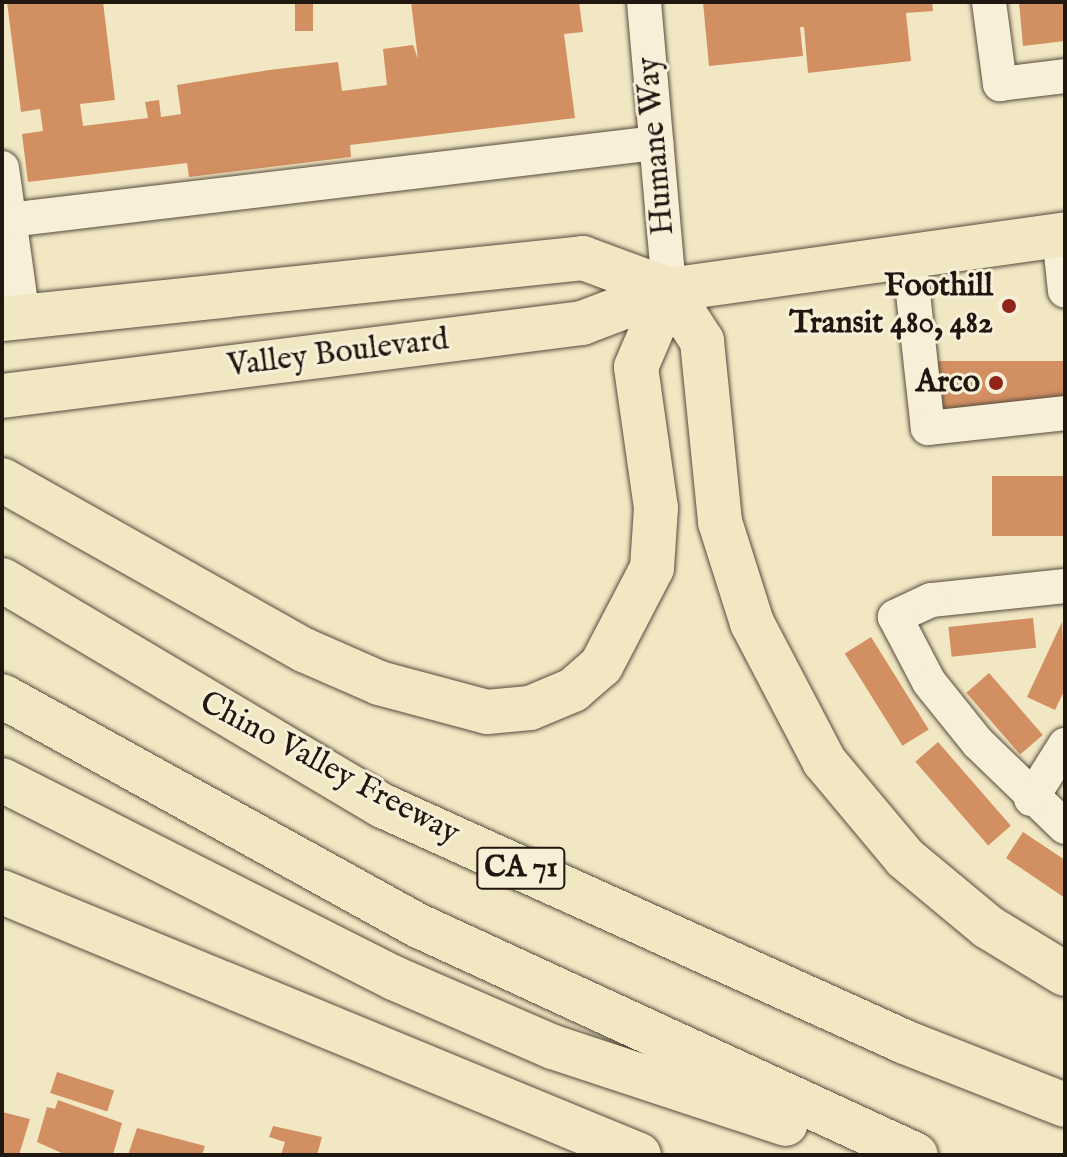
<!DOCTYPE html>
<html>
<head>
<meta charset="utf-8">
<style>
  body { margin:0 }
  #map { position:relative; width:1067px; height:1157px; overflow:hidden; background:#f2e7c3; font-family:"IM FELL English",serif }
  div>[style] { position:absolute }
  .building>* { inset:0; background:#d18f62; transform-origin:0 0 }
  .roads { filter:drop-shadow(0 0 2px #554b3e) drop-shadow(0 0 2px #554b3e) }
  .minor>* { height:34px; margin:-17px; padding:0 17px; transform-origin:17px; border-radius:17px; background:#f7efd8 }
  .major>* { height:44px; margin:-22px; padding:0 22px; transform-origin:22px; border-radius:22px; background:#f2e7c3 }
  .highway>* { height:44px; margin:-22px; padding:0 22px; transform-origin:22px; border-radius:22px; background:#f2e7c3 }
  .dots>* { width:22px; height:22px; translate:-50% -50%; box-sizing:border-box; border:4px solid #f7efd8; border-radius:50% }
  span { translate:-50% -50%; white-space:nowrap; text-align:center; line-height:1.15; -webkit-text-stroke:6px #f7efd8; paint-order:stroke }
  .shield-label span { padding:2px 6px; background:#f7efd8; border:2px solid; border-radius:6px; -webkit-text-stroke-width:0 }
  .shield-label { font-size:30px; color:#211711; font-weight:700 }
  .street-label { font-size:32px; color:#211711 }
  .poi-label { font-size:32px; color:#211711; font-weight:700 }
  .right { translate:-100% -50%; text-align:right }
  .frame { position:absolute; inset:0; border:4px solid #211711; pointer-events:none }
</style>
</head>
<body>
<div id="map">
  <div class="building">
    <i style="clip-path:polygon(7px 2px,103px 2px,115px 100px,80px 104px,83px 126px,148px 118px,145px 102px,159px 100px,161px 117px,181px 114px,177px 85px,269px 70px,338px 62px,342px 91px,387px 85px,383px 49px,413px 45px,418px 59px,411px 2px,579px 2px,583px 32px,564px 34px,575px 118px,350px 145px,351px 157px,189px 177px,187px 163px,28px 182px,22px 134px,43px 131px,40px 109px,21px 112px)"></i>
    <i style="left:295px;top:2px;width:18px;height:29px"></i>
    <i style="clip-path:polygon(703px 2px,932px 2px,933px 11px,906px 13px,911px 61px,808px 73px,804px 27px,800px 27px,803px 56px,709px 66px)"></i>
    <i style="clip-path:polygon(1019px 2px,1065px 2px,1065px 41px,1023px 46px)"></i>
    <i style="left:1065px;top:361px;width:54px;height:134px;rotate:90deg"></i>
    <i style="left:1065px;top:476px;width:60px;height:73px;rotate:90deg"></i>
    <i style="left:1033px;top:618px;width:30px;height:85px;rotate:84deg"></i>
    <i style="clip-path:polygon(1062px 622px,1065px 689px,1055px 710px,1027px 697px)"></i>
    <i style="left:871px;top:637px;width:109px;height:31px;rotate:58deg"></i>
    <i style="left:989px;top:673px;width:82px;height:30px;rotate:49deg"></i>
    <i style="left:938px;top:742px;width:111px;height:30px;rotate:49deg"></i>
    <i style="clip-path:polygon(1023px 832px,1065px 860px,1065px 898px,1006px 858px)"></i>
    <i style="left:57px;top:1072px;width:60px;height:22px;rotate:18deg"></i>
    <i style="clip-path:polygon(58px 1100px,122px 1123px,113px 1155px,66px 1155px,37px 1142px,47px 1107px,55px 1109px)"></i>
    <i style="clip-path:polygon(2px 1112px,30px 1119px,19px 1155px,2px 1155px)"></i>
    <i style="clip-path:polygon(273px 1126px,322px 1137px,317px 1155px,281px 1155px,285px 1142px,269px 1137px)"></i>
    <i style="clip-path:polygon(137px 1128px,205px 1146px,202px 1155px,128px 1155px)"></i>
  </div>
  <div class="roads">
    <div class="minor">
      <i style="left:644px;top:2px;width:289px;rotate:85deg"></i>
      <i style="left:989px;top:2px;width:83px;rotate:82.4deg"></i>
      <i style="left:1000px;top:84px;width:65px;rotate:-7deg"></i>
      <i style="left:2px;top:168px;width:150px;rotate:82deg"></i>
      <i style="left:9px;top:220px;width:652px;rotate:-6.79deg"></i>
      <i style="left:1059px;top:235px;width:56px;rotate:83.9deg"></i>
      <i style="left:909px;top:257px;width:172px;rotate:83.7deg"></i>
      <i style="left:928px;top:428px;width:138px;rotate:-6.2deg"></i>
      <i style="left:1065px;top:586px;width:135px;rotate:174deg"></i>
      <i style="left:931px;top:600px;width:40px;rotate:155deg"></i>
      <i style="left:895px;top:617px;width:73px;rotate:62.4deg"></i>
      <i style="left:929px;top:682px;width:78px;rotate:51.2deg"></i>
      <i style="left:978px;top:743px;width:121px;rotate:44deg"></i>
      <i style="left:1031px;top:799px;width:64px;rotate:-57.8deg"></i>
    </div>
    <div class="major">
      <i style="left:2px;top:319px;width:584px;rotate:-5.99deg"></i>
      <i style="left:583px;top:258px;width:92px;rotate:20.4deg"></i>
      <i style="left:2px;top:396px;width:585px;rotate:-7.17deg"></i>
      <i style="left:582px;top:323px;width:93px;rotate:-20.8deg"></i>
      <i style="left:669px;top:290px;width:400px;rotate:-8deg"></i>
    </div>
    <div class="highway">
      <i style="left:669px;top:290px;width:61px;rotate:57.1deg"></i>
      <i style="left:702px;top:341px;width:182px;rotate:84.3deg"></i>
      <i style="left:720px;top:522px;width:106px;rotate:72.4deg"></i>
      <i style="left:752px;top:623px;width:156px;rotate:62.4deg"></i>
      <i style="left:824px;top:761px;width:126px;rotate:50.1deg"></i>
      <i style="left:905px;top:858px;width:108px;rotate:39.7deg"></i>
      <i style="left:988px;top:927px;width:90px;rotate:31.4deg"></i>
      <i style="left:2px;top:480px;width:347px;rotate:29.4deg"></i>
      <i style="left:304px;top:650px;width:82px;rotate:23.7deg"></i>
      <i style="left:379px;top:683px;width:112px;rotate:15deg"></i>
      <i style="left:487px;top:712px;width:43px;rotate:-5.3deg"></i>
      <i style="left:530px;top:708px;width:47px;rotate:-22.7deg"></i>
      <i style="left:573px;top:690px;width:37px;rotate:-41deg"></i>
      <i style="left:601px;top:666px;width:110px;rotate:-62.5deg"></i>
      <i style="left:652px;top:568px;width:60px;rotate:-86.2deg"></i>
      <i style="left:656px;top:508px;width:142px;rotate:-98.1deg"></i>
      <i style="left:636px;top:367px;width:84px;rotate:-66.8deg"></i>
      <i style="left:2px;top:580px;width:443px;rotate:30.7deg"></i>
      <i style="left:383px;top:806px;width:573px;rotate:24.33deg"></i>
      <i style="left:905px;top:1042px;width:172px;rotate:21.5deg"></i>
      <i style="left:2px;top:696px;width:476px;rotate:28.9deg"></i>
      <i style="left:419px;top:926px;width:547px;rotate:24.74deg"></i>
      <i style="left:2px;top:780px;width:439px;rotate:26.8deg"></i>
      <i style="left:394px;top:978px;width:173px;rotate:23.5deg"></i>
      <i style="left:553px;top:1047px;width:245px;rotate:18.3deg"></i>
      <i style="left:2px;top:892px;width:689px;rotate:22.43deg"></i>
    </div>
  </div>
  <div class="dots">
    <i style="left:1009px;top:306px;background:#8f2418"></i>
    <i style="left:996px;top:383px;background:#8f2418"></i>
  </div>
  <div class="shield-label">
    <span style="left:521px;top:868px">CA 71</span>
  </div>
  <div class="street-label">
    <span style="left:657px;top:146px;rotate:-95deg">Humane Way</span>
    <span style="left:338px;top:354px;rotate:-7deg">Valley Boulevard</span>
    <span style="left:329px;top:769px;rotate:28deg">Chino Valley Freeway</span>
  </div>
  <div class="poi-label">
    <span class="right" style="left:993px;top:306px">Foothill<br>Transit 480, 482</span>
    <span class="right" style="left:980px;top:383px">Arco</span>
  </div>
  <div class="frame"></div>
</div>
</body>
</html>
